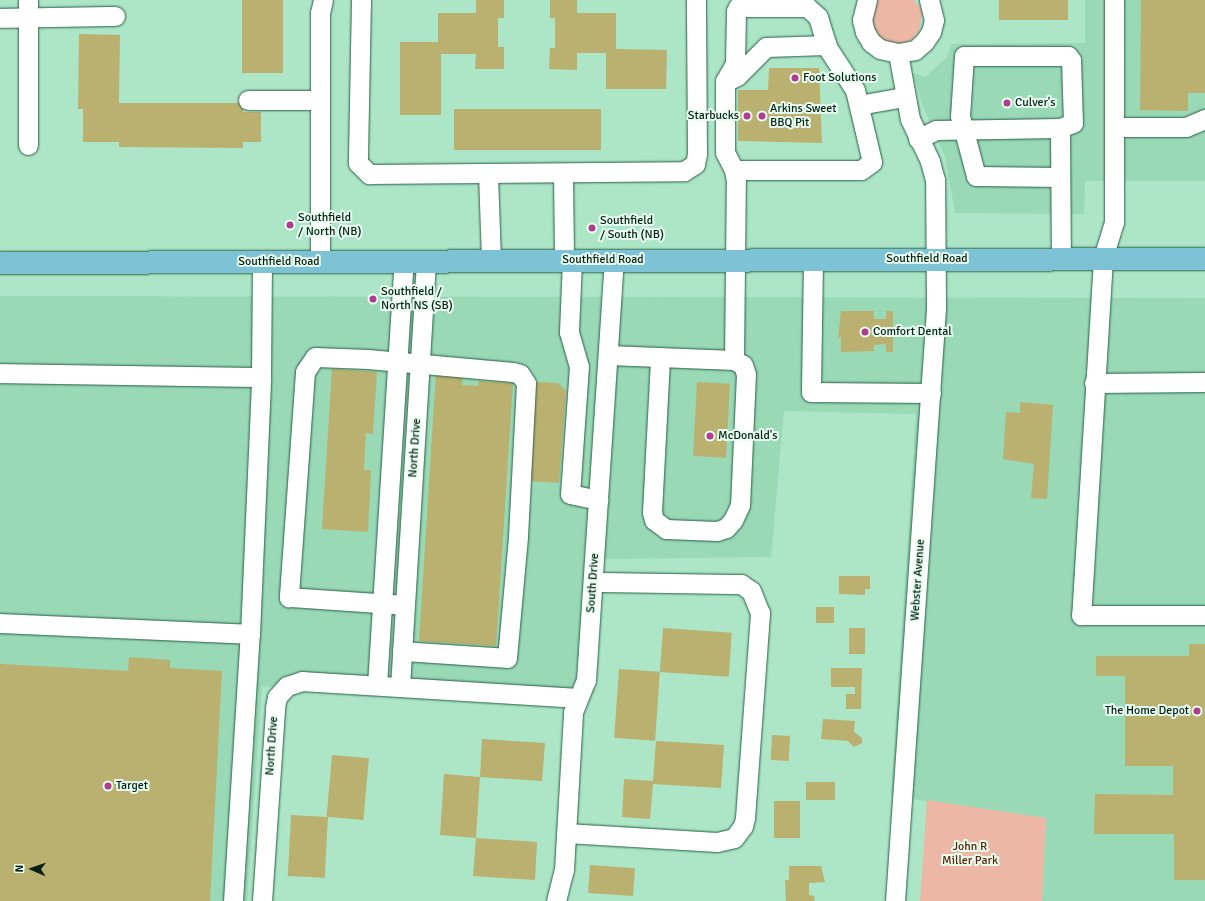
<!DOCTYPE html>
<html>
<head>
<meta charset="utf-8">
<style>
  body { margin:0 }
  #map { position:relative; width:1205px; height:901px; overflow:hidden; background:#ace6c6; font-family:Signika,sans-serif }
  div>[style] { position:absolute }
  .built>* { inset:0; background:#99d9b6 }
  .green>* { inset:0; background:#ecb7a4 }
  .building>* { inset:0; background:#bab06f; transform-origin:0 0 }
  .roads { filter:drop-shadow(0 0 1px #275f44) drop-shadow(0 0 1px #275f44) }
  .minor>* { height:19px; margin:-9.5px; padding:0 9.5px; transform-origin:9.5px; border-radius:9.5px; background:#fff }
  .major>* { height:22px; margin:-11px; padding:0 11px; transform-origin:11px; border-radius:11px; background:#7dc3d5 }
  .dots>* { width:11px; height:11px; translate:-50% -50%; box-sizing:border-box; border:2px solid #e7fef1; border-radius:50% }
  span { translate:-50% -50%; white-space:nowrap; text-align:center; line-height:1.15; -webkit-text-stroke:4px #e7fef1; paint-order:stroke }
  .poi-label { font-size:12px; color:#082014 }
  .left { translate:0 -50%; text-align:left }
  .right { translate:-100% -50%; text-align:right }
  .street-label { font-size:12px; color:#082014 }
  .park-label { font-size:12px; color:#5b2008 }
  .north { position:absolute; left:12px; top:849px; width:40px; height:40px; -webkit-text-stroke:3px #e7fef1; paint-order:stroke; rotate:272deg; font-size:11px; font-weight:700; line-height:16px; text-align:center; color:#082014 }
  .north::after { content:''; display:block; margin:auto; width:14px; height:18px; background:#082014; clip-path:polygon(50% 0,100% 100%,50% 72%,0 100%) }
</style>
</head>
<body>
<div id="map">
  <div class="built">
    <i style="clip-path:polygon(1085px 0,1205px 0,1205px 181px,1085px 181px,1084px 214px,955px 213px,945px 157px,922px 104px,913px 73px,925px 77px,946px 58px,952px 44px,1085px 43px)"></i>
    <i style="clip-path:polygon(0 296px,1205px 298px,1205px 901px,1042px 901px,1046px 818px,891px 796px,916px 414px,784px 411px,771px 557px,604px 559px,594px 691px,586px 707px,262px 686px,247px 901px,0 901px)"></i>
  </div>
  <div class="green">
    <i style="clip-path:polygon(878px 0,914px 0,922px 10px,920px 28px,913px 39px,899px 45px,886px 44px,871px 30px,872px 6px)"></i>
    <i style="clip-path:polygon(927px 800px,1046px 818px,1042px 901px,920px 901px)"></i>
  </div>
  <div class="building">
    <i style="left:242px;top:0;width:41px;height:73px"></i>
    <i style="clip-path:polygon(476px 0,504px 0,504px 18px,498px 18px,498px 47px,504px 47px,504px 69px,475px 69px,476px 54px,441px 54px,441px 115px,400px 115px,400px 42px,438px 42px,438px 13px,476px 13px)"></i>
    <i style="clip-path:polygon(550px 0,577px 0,577px 13px,616px 13px,616px 49px,667px 50px,666px 89px,606px 89px,606px 53px,577px 53px,577px 70px,549px 69px,550px 48px,555px 48px,555px 18px,550px 18px)"></i>
    <i style="left:999px;top:0;width:69px;height:20px"></i>
    <i style="clip-path:polygon(1141px 0,1205px 0,1205px 93px,1188px 93px,1188px 111px,1140px 110px)"></i>
    <i style="clip-path:polygon(79px 34px,120px 35px,119px 103px,243px 103px,243px 112px,261px 112px,261px 142px,243px 142px,243px 148px,119px 147px,119px 142px,83px 142px,83px 109px,78px 109px)"></i>
    <i style="clip-path:polygon(769px 68px,819px 68px,822px 143px,738px 141px,738px 90px,768px 90px)"></i>
    <i style="left:454px;top:109px;width:147px;height:41px"></i>
    <i style="clip-path:polygon(841px 311px,874px 311px,874px 319px,886px 319px,886px 311px,893px 311px,893px 352px,886px 352px,886px 344px,874px 345px,874px 351px,841px 352px,841px 337px,838px 338px)"></i>
    <i style="clip-path:polygon(332px 369px,377px 372px,373px 434px,366px 433px,364px 470px,371px 470px,368px 532px,322px 529px)"></i>
    <i style="clip-path:polygon(436px 372px,463px 374px,462px 385px,478px 386px,479px 381px,513px 383px,496px 646px,419px 641px)"></i>
    <i style="clip-path:polygon(535px 382px,558px 383px,566px 391px,559px 483px,528px 481px)"></i>
    <i style="left:697px;top:382px;width:33px;height:74px;rotate:3deg"></i>
    <i style="clip-path:polygon(1020px 402px,1053px 405px,1047px 499px,1031px 498px,1034px 464px,1003px 459px,1006px 412px,1020px 413px)"></i>
    <i style="clip-path:polygon(839px 576px,870px 576px,870px 589px,865px 589px,865px 595px,839px 594px)"></i>
    <i style="left:816px;top:607px;width:18px;height:16px"></i>
    <i style="left:663px;top:628px;width:69px;height:44px;rotate:4deg"></i>
    <i style="left:849px;top:628px;width:16px;height:26px"></i>
    <i style="clip-path:polygon(1189px 644px,1205px 644px,1205px 880px,1174px 880px,1174px 834px,1094px 834px,1095px 794px,1173px 795px,1173px 766px,1125px 766px,1125px 676px,1096px 676px,1096px 656px,1189px 656px)"></i>
    <i style="clip-path:polygon(129px 657px,170px 660px,170px 668px,222px 671px,210px 901px,0 901px,0 664px,128px 671px)"></i>
    <i style="clip-path:polygon(831px 668px,862px 668px,861px 709px,846px 709px,846px 694px,855px 694px,855px 687px,831px 687px)"></i>
    <i style="left:619px;top:669px;width:41px;height:69px;rotate:4deg"></i>
    <i style="clip-path:polygon(823px 719px,855px 721px,854px 732px,862px 738px,862px 743px,854px 747px,848px 741px,821px 739px)"></i>
    <i style="left:772px;top:735px;width:18px;height:25px;rotate:3deg"></i>
    <i style="clip-path:polygon(482px 739px,545px 743px,542px 781px,480px 777px,476px 838px,537px 842px,535px 880px,473px 876px,476px 838px,440px 835px,444px 774px,480px 777px)"></i>
    <i style="clip-path:polygon(656px 741px,724px 745px,721px 788px,653px 784px,650px 819px,622px 817px,624px 779px,653px 781px)"></i>
    <i style="left:332px;top:755px;width:37px;height:62px;rotate:5deg"></i>
    <i style="left:806px;top:782px;width:29px;height:18px"></i>
    <i style="left:774px;top:801px;width:26px;height:37px"></i>
    <i style="left:291px;top:815px;width:37px;height:61px;rotate:3deg"></i>
    <i style="left:590px;top:865px;width:45px;height:28px;rotate:4deg"></i>
    <i style="clip-path:polygon(789px 866px,821px 866px,825px 882px,809px 883px,809px 895px,814px 896px,815px 901px,786px 901px,785px 880px,789px 880px)"></i>
  </div>
  <div class="roads">
    <div class="minor">
      <i style="left:361px;top:0;width:163px;rotate:91.1deg"></i>
      <i style="left:358px;top:163px;width:16px;rotate:45deg"></i>
      <i style="left:369px;top:174px;width:315px;rotate:-0.5deg"></i>
      <i style="left:684px;top:171px;width:13px;rotate:-32deg"></i>
      <i style="left:695px;top:164px;width:10px;rotate:-79deg"></i>
      <i style="left:697px;top:154px;width:154px;rotate:-90.4deg"></i>
      <i style="left:867px;top:0;width:21px;rotate:104deg"></i>
      <i style="left:862px;top:20px;width:12px;rotate:76deg"></i>
      <i style="left:865px;top:32px;width:12px;rotate:59deg"></i>
      <i style="left:871px;top:42px;width:11px;rotate:38deg"></i>
      <i style="left:880px;top:49px;width:18px;rotate:13deg"></i>
      <i style="left:898px;top:53px;width:17px;rotate:-10deg"></i>
      <i style="left:915px;top:50px;width:12px;rotate:-42deg"></i>
      <i style="left:924px;top:42px;width:12px;rotate:-55deg"></i>
      <i style="left:931px;top:32px;width:12px;rotate:-76deg"></i>
      <i style="left:934px;top:20px;width:21px;rotate:-104deg"></i>
      <i style="left:1114px;top:0;width:222px;rotate:90deg"></i>
      <i style="left:1114px;top:222px;width:39px;rotate:107deg"></i>
      <i style="left:1103px;top:259px;width:357px;rotate:93.5deg"></i>
      <i style="left:1081px;top:615px;width:124px"></i>
      <i style="left:0;top:18px;width:115px;rotate:-1deg"></i>
      <i style="left:729px;top:80px;width:9px;rotate:-27deg"></i>
      <i style="left:737px;top:76px;width:41px;rotate:-45deg"></i>
      <i style="left:766px;top:47px;width:61px;rotate:-1.9deg"></i>
      <i style="left:248px;top:100px;width:72px"></i>
      <i style="left:859px;top:105px;width:46px;rotate:-10.1deg"></i>
      <i style="left:1115px;top:127px;width:71px"></i>
      <i style="left:1186px;top:127px;width:21px;rotate:-23deg"></i>
      <i style="left:1060px;top:128px;width:14px;rotate:-21deg"></i>
      <i style="left:1073px;top:123px;width:63px;rotate:-91.8deg"></i>
      <i style="left:1071px;top:60px;width:5px;rotate:-127deg"></i>
      <i style="left:1068px;top:56px;width:104px;rotate:180deg"></i>
      <i style="left:964px;top:56px;width:60px;rotate:93.8deg"></i>
      <i style="left:960px;top:116px;width:62px;rotate:75.1deg"></i>
      <i style="left:976px;top:176px;width:84px;rotate:0.7deg"></i>
      <i style="left:918px;top:139px;width:20px;rotate:-27deg"></i>
      <i style="left:936px;top:130px;width:124px;rotate:-0.9deg"></i>
      <i style="left:1060px;top:128px;width:131px;rotate:89.6deg"></i>
      <i style="left:28px;top:145px;width:145px;rotate:-90deg"></i>
      <i style="left:488px;top:174px;width:87px;rotate:88deg"></i>
      <i style="left:563px;top:174px;width:86px;rotate:89.3deg"></i>
      <i style="left:572px;top:260px;width:72px;rotate:92.4deg"></i>
      <i style="left:569px;top:332px;width:35px;rotate:74deg"></i>
      <i style="left:579px;top:366px;width:128px;rotate:94deg"></i>
      <i style="left:570px;top:494px;width:29px;rotate:12deg"></i>
      <i style="left:813px;top:261px;width:131px;rotate:90.9deg"></i>
      <i style="left:811px;top:392px;width:120px;rotate:0.5deg"></i>
      <i style="left:320px;top:262px;width:249px;rotate:-90deg"></i>
      <i style="left:320px;top:13px;width:13px;rotate:-77deg"></i>
      <i style="left:608px;top:355px;width:126px;rotate:2.3deg"></i>
      <i style="left:734px;top:360px;width:10px;rotate:29deg"></i>
      <i style="left:743px;top:365px;width:9px;rotate:72deg"></i>
      <i style="left:746px;top:374px;width:131px;rotate:92.6deg"></i>
      <i style="left:740px;top:505px;width:17px;rotate:115deg"></i>
      <i style="left:733px;top:520px;width:11px;rotate:131deg"></i>
      <i style="left:726px;top:528px;width:9px;rotate:162deg"></i>
      <i style="left:717px;top:531px;width:51px;rotate:-177.8deg"></i>
      <i style="left:666px;top:529px;width:15px;rotate:-143deg"></i>
      <i style="left:654px;top:520px;width:8px;rotate:-104deg"></i>
      <i style="left:652px;top:512px;width:154px;rotate:-87deg"></i>
      <i style="left:734px;top:360px;width:179px;rotate:-89.4deg"></i>
      <i style="left:736px;top:181px;width:11px;rotate:-100deg"></i>
      <i style="left:734px;top:170px;width:20px;rotate:-117deg"></i>
      <i style="left:725px;top:152px;width:71px;rotate:-90deg"></i>
      <i style="left:725px;top:81px;width:20px;rotate:-60deg"></i>
      <i style="left:735px;top:64px;width:53px;rotate:-88.9deg"></i>
      <i style="left:736px;top:11px;width:4px;rotate:-63deg"></i>
      <i style="left:738px;top:7px;width:69px"></i>
      <i style="left:807px;top:7px;width:15px;rotate:42deg"></i>
      <i style="left:818px;top:17px;width:31px;rotate:73deg"></i>
      <i style="left:827px;top:47px;width:51px;rotate:56.9deg"></i>
      <i style="left:855px;top:90px;width:74px;rotate:76.7deg"></i>
      <i style="left:872px;top:162px;width:14px;rotate:144deg"></i>
      <i style="left:861px;top:170px;width:127px;rotate:180deg"></i>
      <i style="left:0;top:373px;width:261px;rotate:0.9deg"></i>
      <i style="left:1094px;top:383px;width:111px;rotate:-0.5deg"></i>
      <i style="left:0;top:623px;width:250px;rotate:2.5deg"></i>
      <i style="left:250px;top:634px;width:257px;rotate:-87.5deg"></i>
      <i style="left:261px;top:377px;width:114px;rotate:-89.5deg"></i>
      <i style="left:402px;top:651px;width:105px;rotate:3.8deg"></i>
      <i style="left:507px;top:658px;width:122px;rotate:-84.8deg"></i>
      <i style="left:518px;top:536px;width:153px;rotate:-87deg"></i>
      <i style="left:526px;top:383px;width:11px;rotate:-124deg"></i>
      <i style="left:520px;top:374px;width:7px;rotate:-164deg"></i>
      <i style="left:513px;top:372px;width:146px;rotate:-174.9deg"></i>
      <i style="left:368px;top:359px;width:53px;rotate:-177.8deg"></i>
      <i style="left:315px;top:357px;width:18px;rotate:124deg"></i>
      <i style="left:305px;top:372px;width:226px;rotate:94.1deg"></i>
      <i style="left:289px;top:597px;width:116px;rotate:3.9deg"></i>
      <i style="left:377px;top:685px;width:425px;rotate:-86.4deg"></i>
      <i style="left:400px;top:687px;width:427px;rotate:-86.5deg"></i>
      <i style="left:566px;top:833px;width:151px;rotate:3.4deg"></i>
      <i style="left:717px;top:842px;width:17px;rotate:-13deg"></i>
      <i style="left:734px;top:838px;width:15px;rotate:-53deg"></i>
      <i style="left:743px;top:826px;width:8px;rotate:-76deg"></i>
      <i style="left:745px;top:818px;width:206px;rotate:-85.8deg"></i>
      <i style="left:760px;top:613px;width:24px;rotate:-112deg"></i>
      <i style="left:751px;top:591px;width:12px;rotate:-145deg"></i>
      <i style="left:741px;top:584px;width:148px;rotate:-179.2deg"></i>
      <i style="left:233px;top:901px;width:268px;rotate:-86.4deg"></i>
      <i style="left:262px;top:901px;width:193px;rotate:-86.1deg"></i>
      <i style="left:275px;top:708px;width:11px;rotate:-80deg"></i>
      <i style="left:277px;top:697px;width:15px;rotate:-48deg"></i>
      <i style="left:287px;top:686px;width:16px;rotate:-18deg"></i>
      <i style="left:302px;top:681px;width:276px;rotate:3.5deg"></i>
      <i style="left:556px;top:901px;width:32px;rotate:-76deg"></i>
      <i style="left:564px;top:870px;width:158px;rotate:-86.7deg"></i>
      <i style="left:573px;top:712px;width:35px;rotate:-68deg"></i>
      <i style="left:586px;top:680px;width:421px;rotate:-86.2deg"></i>
      <i style="left:895px;top:901px;width:594px;rotate:-86.04deg"></i>
      <i style="left:936px;top:308px;width:128px;rotate:-90.4deg"></i>
      <i style="left:935px;top:180px;width:20px;rotate:-105deg"></i>
      <i style="left:930px;top:161px;width:47px;rotate:-115.5deg"></i>
      <i style="left:910px;top:119px;width:67px;rotate:-100.3deg"></i>
    </div>
    <div class="major">
      <i style="left:0;top:263px;width:1205px;rotate:-0.19deg"></i>
    </div>
  </div>
  <div class="dots">
    <i style="left:795px;top:78px;background:#b23b92"></i>
    <i style="left:1007px;top:103px;background:#b23b92"></i>
    <i style="left:747px;top:116px;background:#b23b92"></i>
    <i style="left:762px;top:116px;background:#b23b92"></i>
    <i style="left:290px;top:225px;background:#b23b92"></i>
    <i style="left:592px;top:228px;background:#b23b92"></i>
    <i style="left:373px;top:299px;background:#b23b92"></i>
    <i style="left:865px;top:332px;background:#b23b92"></i>
    <i style="left:710px;top:436px;background:#b23b92"></i>
    <i style="left:1197px;top:711px;background:#b23b92"></i>
    <i style="left:108px;top:786px;background:#b23b92"></i>
  </div>
  <div class="poi-label">
    <span class="left" style="left:803px;top:78px">Foot Solutions</span>
    <span class="left" style="left:1015px;top:103px">Culver's</span>
    <span class="left" style="left:770px;top:116px">Arkins Sweet<br>BBQ Pit</span>
    <span class="right" style="left:739px;top:116px">Starbucks</span>
    <span class="left" style="left:298px;top:225px">Southfield<br>/ North (NB)</span>
    <span class="left" style="left:600px;top:228px">Southfield<br>/ South (NB)</span>
    <span class="left" style="left:381px;top:299px">Southfield /<br>North NS (SB)</span>
    <span class="left" style="left:873px;top:332px">Comfort Dental</span>
    <span class="left" style="left:718px;top:436px">McDonald's</span>
    <span class="right" style="left:1189px;top:711px">The Home Depot</span>
    <span class="left" style="left:116px;top:786px">Target</span>
  </div>
  <div class="street-label">
    <span style="left:927px;top:259px">Southfield Road</span>
    <span style="left:603px;top:260px">Southfield Road</span>
    <span style="left:279px;top:262px">Southfield Road</span>
    <span style="left:415px;top:448px;rotate:-86deg">North Drive</span>
    <span style="left:918px;top:580px;rotate:-86deg">Webster Avenue</span>
    <span style="left:593px;top:583px;rotate:-86deg">South Drive</span>
    <span style="left:272px;top:746px;rotate:-86deg">North Drive</span>
  </div>
  <div class="park-label">
    <span style="left:970px;top:854px">John R<br>Miller Park</span>
  </div>
  <div class="north">N</div>
</div>
</body>
</html>
